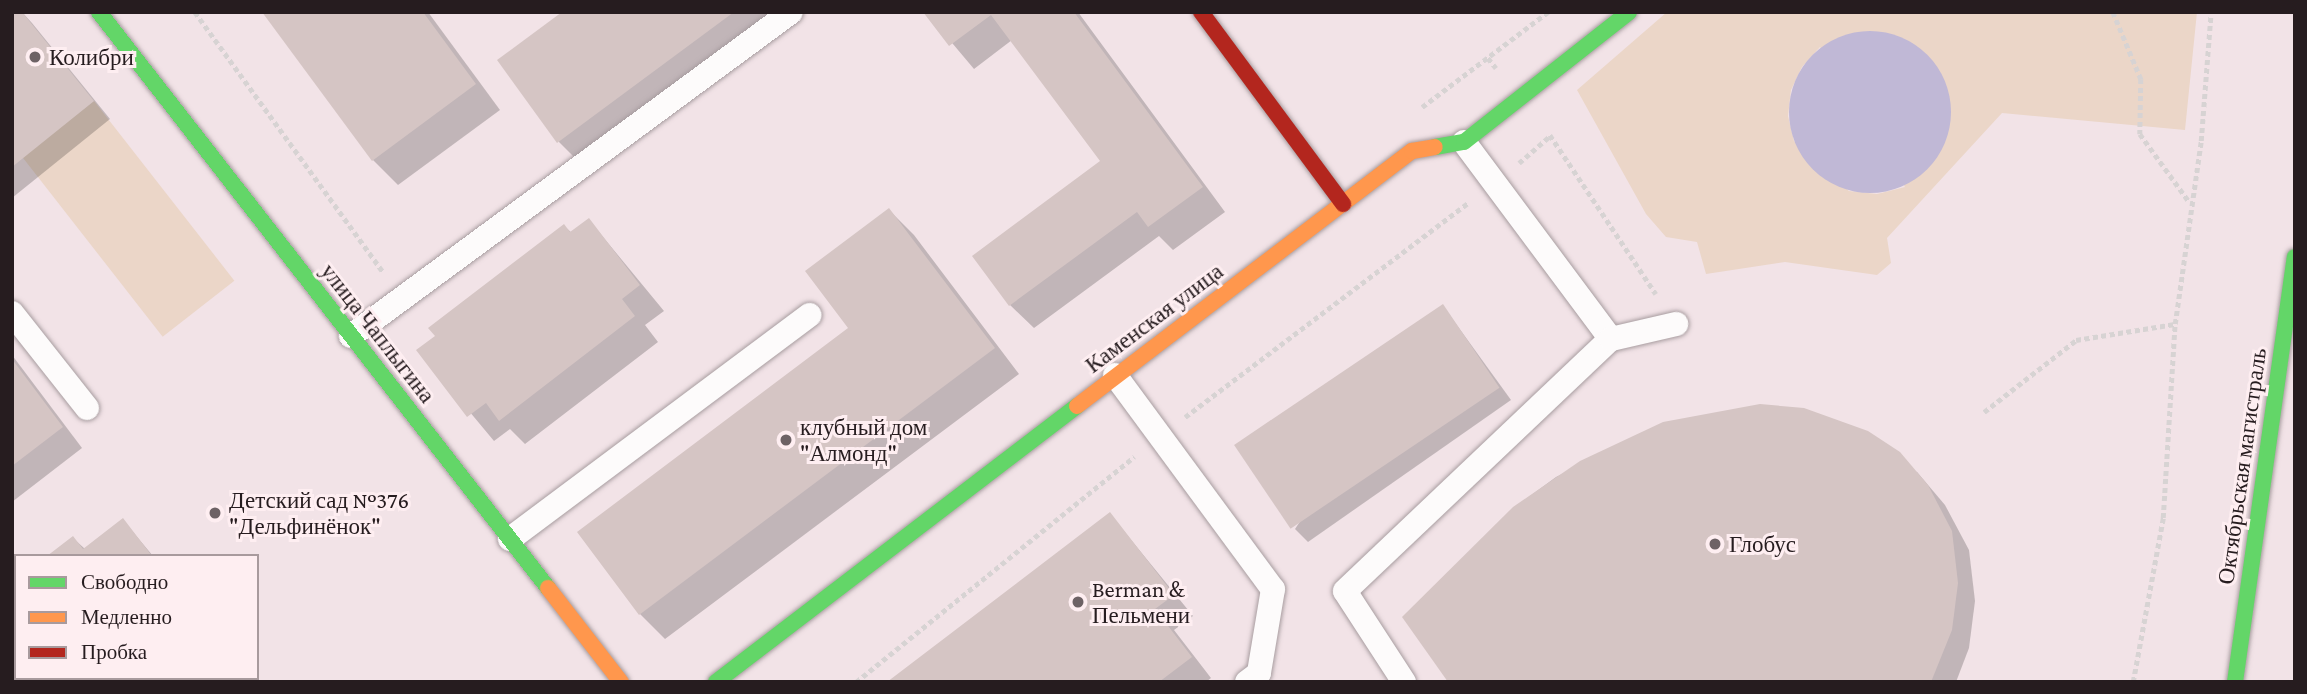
<!DOCTYPE html>
<html>
<head>
<meta charset="utf-8">
<style>
  body { margin:0 }
  #map { position:relative; width:2307px; height:694px; overflow:hidden; background:#f2e3e7; font-family:"Crimson Pro",serif }
  div>[style] { position:absolute }
  .green>* { inset:0; background:#ebd6c8; transform-origin:0 0 }
  .water>* { inset:0; background:#c0b8d6 }
  .round { border-radius:50% }
  .shadow>* { inset:0; background:#0003 }
  .building>* { inset:0; background:#d5c5c4; transform-origin:0 0 }
  .path>* { height:4.5px; margin-top:-2.25px; transform-origin:0; background:repeating-linear-gradient(90deg,#d7d3d3 0 5px,transparent 0 8.5px) }
  .roads { filter:drop-shadow(0 0 2px #a89da0) drop-shadow(0 0 2px #a89da0) }
  .lane>* { height:24px; margin:-12px; padding:0 12px; transform-origin:12px; border-radius:12px; background:#fdfbfb }
  .fast>* { height:16px; margin:-8px; padding:0 8px; transform-origin:8px; border-radius:8px; background:#63d668 }
  .slow>* { height:16px; margin:-8px; padding:0 8px; transform-origin:8px; border-radius:8px; background:#ff974d }
  .jam>* { height:16px; margin:-8px; padding:0 8px; transform-origin:8px; border-radius:8px; background:#b3261e }
  .dots>* { width:19px; height:19px; translate:-50% -50%; box-sizing:border-box; border:4px solid #feeef1; border-radius:50% }
  span { translate:-50% -50%; white-space:nowrap; text-align:center; line-height:1.15; -webkit-text-stroke:6px #feeef1; paint-order:stroke }
  .poi-label { font-size:23px; color:#261c1f }
  .left { translate:0 -50%; text-align:left }
  .street-label { font-size:23px; color:#261c1f }
  .frame { position:absolute; inset:0; border:14px solid #261c1f; pointer-events:none }
  .legend { position:absolute; left:14px; top:554px; width:245px; height:126px; box-sizing:border-box; background:#feeef1; border:2px solid #a89a9d; margin:0; padding:9px 12px; list-style:none; font-size:21px; color:#261c1f }
  .legend li { display:flex; align-items:center; gap:14px; height:35px }
  .legend b { width:35px; border:2px solid #a89a9d }
</style>
</head>
<body>
<div id="map">
  <div class="green">
    <i style="clip-path:polygon(evenodd,1667px 12px,2197px 12px,2185px 130px,2002px 113px,1887px 238px,1891px 263px,1877px 275px,1785px 262px,1706px 274px,1697px 242px,1666px 237px,1646px 214px,1577px 90px,1667px 12px,1820px 47px,1905px 187px,1877px 194px,1849px 191px,1794px 141px,1788px 116px,1791px 90px,1802px 67px,1820px 47px)"></i>
    <i style="left:94px;top:101px;width:228px;height:91px;rotate:52deg"></i>
  </div>
  <div class="water">
    <i class="round" style="left:1789px;top:31px;width:162px;height:162px"></i>
  </div>
  <div class="shadow">
    <i style="clip-path:polygon(12px 12px,22px 12px,32px 23px,110px 119px,12px 198px)"></i>
    <i style="clip-path:polygon(264px 12px,428px 12px,500px 110px,398px 185px,373px 160px)"></i>
    <i style="clip-path:polygon(565px 12px,789px 12px,582px 165px,559px 142px)"></i>
    <i style="clip-path:polygon(926px 12px,1078px 12px,1225px 212px,1173px 250px,1159px 236px,1034px 328px,1010px 305px,1102px 162px,1012px 40px,974px 69px)"></i>
    <i style="clip-path:polygon(889px 210px,914px 235px,1019px 374px,665px 639px,640px 614px,579px 532px,851px 329px)"></i>
    <i style="clip-path:polygon(589px 220px,664px 311px,645px 325px,658px 342px,525px 444px,510px 429px,494px 441px,419px 351px,564px 226px,572px 233px)"></i>
    <i style="clip-path:polygon(1443px 306px,1511px 400px,1308px 542px,1295px 529px)"></i>
    <i style="clip-path:polygon(12px 355px,82px 448px,12px 502px)"></i>
    <i style="clip-path:polygon(1663px 424px,1917px 472px,1945px 505px,1969px 550px,1975px 601px,1969px 648px,1956px 682px,1451px 682px,1514px 508px,1556px 477px)"></i>
    <i style="clip-path:polygon(1110px 514px,1193px 616px,1174px 630px,1211px 678px,1206px 682px,890px 682px)"></i>
    <i style="clip-path:polygon(123px 520px,153px 556px,50px 556px,73px 538px,85px 549px)"></i>
    <i style="clip-path:polygon(12px 561px,16px 565px,12px 679px)"></i>
  </div>
  <div class="building">
    <i style="clip-path:polygon(12px 12px,22px 12px,94px 101px,12px 167px)"></i>
    <i style="clip-path:polygon(262px 12px,423px 12px,476px 84px,372px 161px)"></i>
    <i style="clip-path:polygon(562px 12px,734px 12px,557px 143px,497px 60px)"></i>
    <i style="clip-path:polygon(923px 12px,1074px 12px,1203px 187px,1148px 227px,1137px 212px,1009px 306px,972px 256px,1100px 161px,991px 15px,949px 46px)"></i>
    <i style="clip-path:polygon(889px 208px,995px 348px,639px 615px,577px 532px,848px 328px,805px 271px)"></i>
    <i style="clip-path:polygon(589px 218px,640px 285px,622px 299px,635px 316px,499px 421px,486px 403px,467px 417px,416px 350px,435px 336px,428px 328px,564px 224px,570px 232px)"></i>
    <i style="left:1443px;top:304px;width:101px;height:252px;rotate:56deg"></i>
    <i style="clip-path:polygon(12px 359px,63px 427px,12px 466px)"></i>
    <i style="clip-path:polygon(1760px 404px,1804px 408px,1868px 431px,1900px 452px,1928px 485px,1952px 531px,1958px 583px,1952px 630px,1931px 682px,1448px 682px,1402px 617px,1513px 507px,1580px 461px,1663px 422px)"></i>
    <i style="clip-path:polygon(1110px 512px,1174px 595px,1155px 609px,1192px 657px,1159px 682px,887px 682px)"></i>
    <i style="clip-path:polygon(123px 518px,152px 556px,47px 556px,73px 536px,83px 549px)"></i>
    <i style="clip-path:polygon(12px 562px,16px 567px,12px 658px)"></i>
    <i style="left:135px;top:678px;width:109px;height:5px"></i>
  </div>
  <div class="path">
    <i style="left:195px;top:12px;width:321px;rotate:54.1deg"></i>
    <i style="left:2113px;top:12px;width:73px;rotate:67.3deg"></i>
    <i style="left:2141px;top:79px;width:55px;rotate:91deg"></i>
    <i style="left:2140px;top:134px;width:82px;rotate:54deg"></i>
    <i style="left:1488px;top:58px;width:13px;rotate:51deg"></i>
    <i style="left:1422px;top:107px;width:158px;rotate:-37deg"></i>
    <i style="left:1550px;top:135px;width:191px;rotate:56.3deg"></i>
    <i style="left:1519px;top:163px;width:41px;rotate:-41.1deg"></i>
    <i style="left:1984px;top:412px;width:117px;rotate:-38deg"></i>
    <i style="left:2076px;top:340px;width:100px;rotate:-9.2deg"></i>
    <i style="left:1185px;top:417px;width:355px;rotate:-37.1deg"></i>
    <i style="left:856px;top:682px;width:358px;rotate:-39deg"></i>
    <i style="left:2133px;top:682px;width:167px;rotate:-79.6deg"></i>
    <i style="left:2163px;top:518px;width:194px;rotate:-86.5deg"></i>
    <i style="left:2175px;top:324px;width:185px;rotate:-81.9deg"></i>
    <i style="left:2201px;top:141px;width:129px;rotate:-85.6deg"></i>
  </div>
  <div class="roads">
    <div class="lane">
      <i style="left:1464px;top:142px;width:246px;rotate:53.3deg"></i>
      <i style="left:12px;top:313px;width:121px;rotate:51.7deg"></i>
      <i style="left:351px;top:336px;width:546px;rotate:-36.37deg"></i>
      <i style="left:1115px;top:375px;width:266px;rotate:53.6deg"></i>
      <i style="left:1273px;top:589px;width:85px;rotate:99.5deg"></i>
      <i style="left:1259px;top:673px;width:15px;rotate:143deg"></i>
      <i style="left:510px;top:539px;width:374px;rotate:-36.8deg"></i>
      <i style="left:1404px;top:682px;width:108px;rotate:-123deg"></i>
      <i style="left:1345px;top:591px;width:366px;rotate:-43.5deg"></i>
      <i style="left:1611px;top:339px;width:67px;rotate:-13deg"></i>
    </div>
    <div class="fast">
      <i style="left:99px;top:12px;width:730px;rotate:52.06deg"></i>
      <i style="left:1435px;top:147px;width:29px;rotate:-10deg"></i>
      <i style="left:1464px;top:142px;width:210px;rotate:-38.2deg"></i>
      <i style="left:716px;top:682px;width:454px;rotate:-37.4deg"></i>
      <i style="left:2235px;top:682px;width:429px;rotate:-82deg"></i>
    </div>
    <div class="slow">
      <i style="left:1077px;top:406px;width:421px;rotate:-37.3deg"></i>
      <i style="left:1412px;top:151px;width:23px;rotate:-10deg"></i>
      <i style="left:548px;top:588px;width:119px;rotate:52.2deg"></i>
    </div>
    <div class="jam">
      <i style="left:1201px;top:12px;width:239px;rotate:53.5deg"></i>
    </div>
  </div>
  <div class="dots">
    <i style="left:35px;top:57px;background:#6d6265"></i>
    <i style="left:786px;top:440px;background:#6d6265"></i>
    <i style="left:215px;top:513px;background:#6d6265"></i>
    <i style="left:1715px;top:544px;background:#6d6265"></i>
    <i style="left:1078px;top:602px;background:#6d6265"></i>
  </div>
  <div class="poi-label">
    <span class="left" style="left:49px;top:57px">Колибри</span>
    <span class="left" style="left:800px;top:440px">клубный дом<br>"Алмонд"</span>
    <span class="left" style="left:229px;top:513px">Детский сад №376<br>"Дельфинёнок"</span>
    <span class="left" style="left:1729px;top:544px">Глобус</span>
    <span class="left" style="left:1092px;top:602px">Berman &amp;<br>Пельмени</span>
  </div>
  <div class="street-label">
    <span style="left:1154px;top:318px;rotate:-37deg">Каменская улица</span>
    <span style="left:378px;top:333px;rotate:52deg">улица Чаплыгина</span>
    <span style="left:2242px;top:466px;rotate:-82deg">Октябрьская магистраль</span>
  </div>
  <div class="frame"></div>
  <ul class="legend">
  <li><b style="height:9px;background:#63d668"></b>Свободно</li>
  <li><b style="height:9px;background:#ff974d"></b>Медленно</li>
  <li><b style="height:9px;background:#b3261e"></b>Пробка</li>
  </ul>
</div>
</body>
</html>
